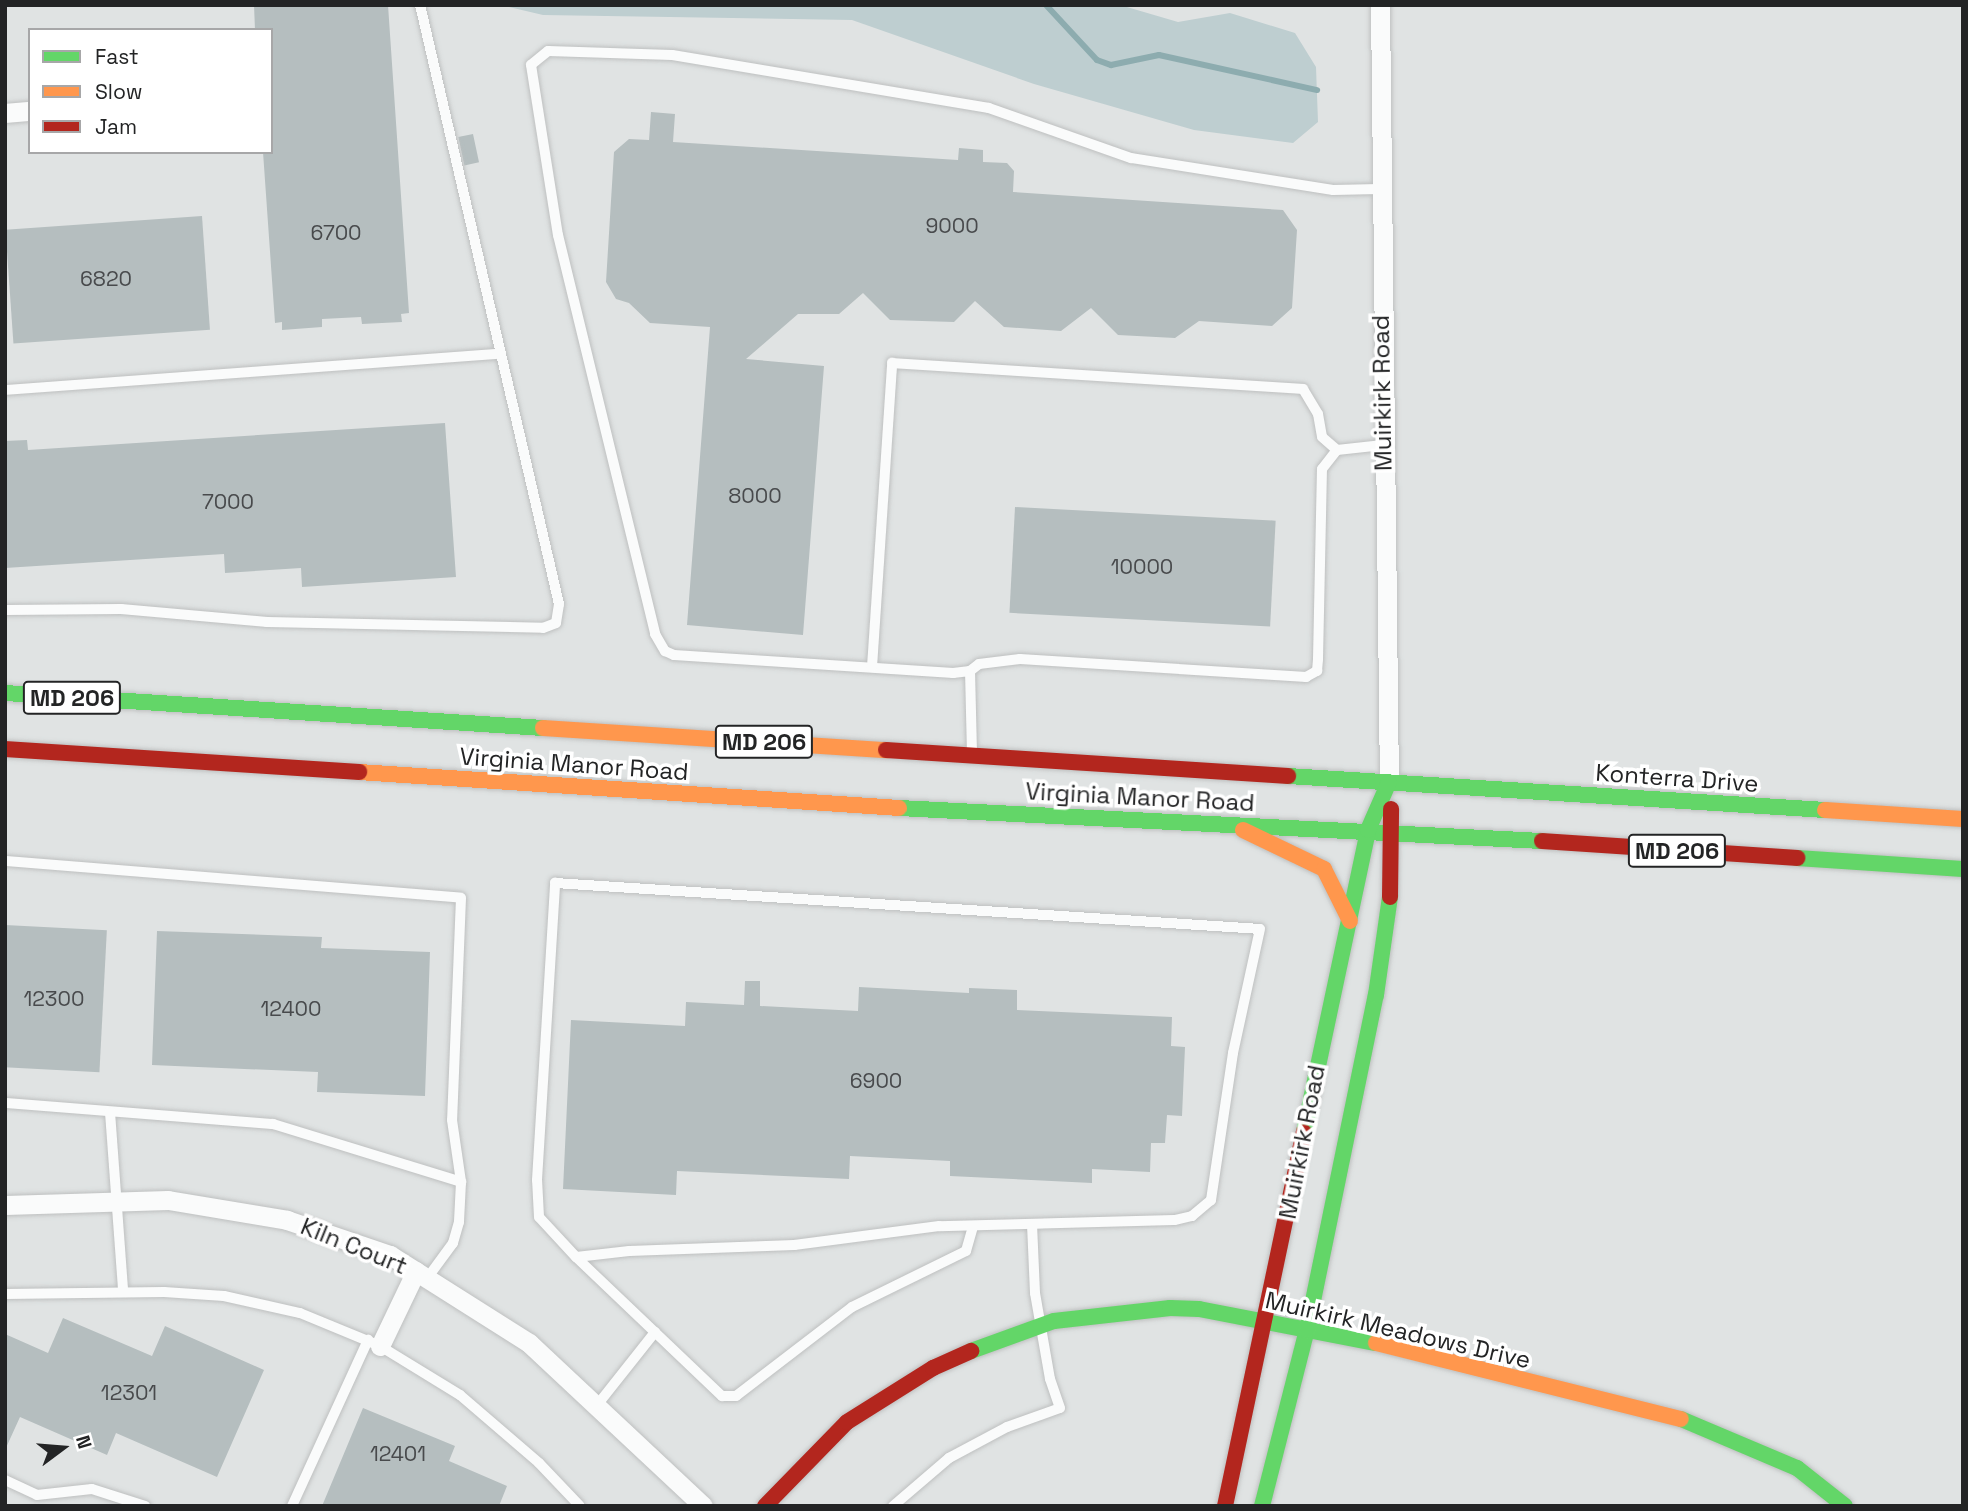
<!DOCTYPE html>
<html>
<head>
<meta charset="utf-8">
<style>
  body { margin:0 }
  #map { position:relative; width:1968px; height:1511px; overflow:hidden; background:#e0e3e3; font-family:"Space Grotesk",sans-serif }
  div>[style] { position:absolute }
  .green>* { inset:0; background:#beced0 }
  .stream>* { height:6px; margin:-3px; padding:0 3px; transform-origin:3px; border-radius:3px; background:#8dacaf }
  .building>* { inset:0; background:#b5bebf; transform-origin:0 0 }
  .roads { filter:drop-shadow(0 0 2px #bec0c0) drop-shadow(0 0 2px #bec0c0) }
  .lane>* { height:10px; margin:-5px; padding:0 5px; transform-origin:5px; border-radius:5px; background:#fafbfb }
  .street>* { height:19px; margin:-9.5px; padding:0 9.5px; transform-origin:9.5px; border-radius:9.5px; background:#fafbfb }
  .fast>* { height:16px; margin:-8px; padding:0 8px; transform-origin:8px; border-radius:8px; background:#63d668 }
  .slow>* { height:16px; margin:-8px; padding:0 8px; transform-origin:8px; border-radius:8px; background:#ff974d }
  .jam>* { height:16px; margin:-8px; padding:0 8px; transform-origin:8px; border-radius:8px; background:#b3261e }
  span { translate:-50% -50%; white-space:nowrap; text-align:center; line-height:1.15; -webkit-text-stroke:7px #fff; paint-order:stroke }
  .number-label { font-size:21px; color:#484a4c }
  .number-label span { -webkit-text-stroke-width:0 }
  .shield-label span { padding:2px 5px; background:#fff; border:2px solid; border-radius:5px; -webkit-text-stroke-width:0 }
  .shield-label { font-size:23px; color:#232425; font-weight:700 }
  .street-label { font-size:24px; color:#232425 }
  .frame { position:absolute; inset:0; border:7px solid #232425; pointer-events:none }
  .legend { position:absolute; left:28px; top:28px; width:245px; height:126px; box-sizing:border-box; background:#fff; border:2px solid #a7a7a8; margin:0; padding:9px 12px; list-style:none; font-size:21px; color:#232425 }
  .legend li { display:flex; align-items:center; gap:14px; height:35px }
  .legend b { width:35px; border:2px solid #a7a7a8 }
  .north { position:absolute; left:28px; top:1413px; width:70px; height:70px; -webkit-text-stroke:5px #fff; paint-order:stroke; rotate:74deg; font-size:19px; font-weight:700; line-height:28px; text-align:center; color:#232425 }
  .north::after { content:''; display:block; margin:auto; width:24px; height:32px; background:#232425; clip-path:polygon(50% 0,100% 100%,50% 72%,0 100%) }
</style>
</head>
<body>
<div id="map">
  <div class="green">
    <i style="clip-path:polygon(500px 5px,1120px 5px,1178px 22px,1230px 13px,1295px 33px,1316px 67px,1318px 122px,1293px 143px,1194px 130px,1034px 84px,852px 20px,543px 15px)"></i>
  </div>
  <div class="stream">
    <i style="left:1046px;top:5px;width:75px;rotate:47.2deg"></i>
    <i style="left:1097px;top:60px;width:15px;rotate:20deg"></i>
    <i style="left:1111px;top:65px;width:49px;rotate:-11.8deg"></i>
    <i style="left:1159px;top:55px;width:162px;rotate:12.5deg"></i>
  </div>
  <div class="building">
    <i style="clip-path:polygon(254px 5px,388px 5px,409px 313px,401px 314px,402px 322px,362px 324px,361px 317px,322px 319px,322px 327px,282px 330px,282px 322px,275px 323px,263px 152px,271px 152px,271px 30px,255px 30px)"></i>
    <i style="clip-path:polygon(651px 112px,675px 114px,673px 142px,958px 160px,959px 148px,983px 150px,983px 162px,1007px 163px,1014px 171px,1013px 192px,1283px 210px,1297px 230px,1292px 308px,1272px 326px,1199px 321px,1175px 338px,1118px 335px,1091px 308px,1061px 331px,1004px 327px,975px 301px,954px 322px,890px 320px,863px 293px,839px 314px,798px 314px,746px 359px,824px 366px,803px 635px,687px 625px,710px 327px,650px 323px,629px 303px,616px 299px,606px 282px,614px 152px,629px 139px,649px 140px)"></i>
    <i style="left:473px;top:134px;width:29px;height:15px;rotate:78deg"></i>
    <i style="left:202px;top:216px;width:114px;height:197px;rotate:86deg"></i>
    <i style="clip-path:polygon(445px 423px,456px 577px,302px 587px,301px 568px,225px 573px,224px 554px,5px 568px,5px 441px,27px 440px,28px 450px)"></i>
    <i style="left:1015px;top:507px;width:261px;height:106px;rotate:3deg"></i>
    <i style="left:5px;top:925px;width:102px;height:142px;rotate:3deg"></i>
    <i style="clip-path:polygon(157px 931px,322px 937px,321px 948px,430px 952px,425px 1096px,317px 1092px,318px 1072px,152px 1065px)"></i>
    <i style="clip-path:polygon(745px 981px,760px 981px,760px 1006px,858px 1011px,859px 987px,969px 993px,969px 988px,1017px 990px,1017px 1010px,1172px 1017px,1171px 1046px,1185px 1047px,1182px 1116px,1167px 1115px,1165px 1143px,1151px 1143px,1150px 1172px,1092px 1169px,1092px 1183px,950px 1176px,950px 1161px,850px 1156px,849px 1179px,677px 1171px,676px 1195px,563px 1189px,571px 1020px,685px 1026px,686px 1002px,744px 1005px)"></i>
    <i style="clip-path:polygon(63px 1318px,152px 1356px,165px 1326px,264px 1370px,217px 1477px,116px 1433px,107px 1455px,20px 1417px,5px 1450px,5px 1334px,48px 1353px)"></i>
    <i style="clip-path:polygon(363px 1408px,455px 1446px,449px 1461px,507px 1486px,499px 1506px,322px 1506px)"></i>
  </div>
  <div class="roads">
    <div class="lane">
      <i style="left:1379px;top:189px;width:46px;rotate:178.8deg"></i>
      <i style="left:1333px;top:190px;width:205px;rotate:-171deg"></i>
      <i style="left:1131px;top:158px;width:151px;rotate:-160.6deg"></i>
      <i style="left:989px;top:108px;width:321px;rotate:-170.5deg"></i>
      <i style="left:672px;top:55px;width:124px;rotate:-178.2deg"></i>
      <i style="left:548px;top:51px;width:22px;rotate:141deg"></i>
      <i style="left:531px;top:65px;width:172px;rotate:81deg"></i>
      <i style="left:558px;top:235px;width:411px;rotate:76.3deg"></i>
      <i style="left:655px;top:634px;width:20px;rotate:60deg"></i>
      <i style="left:665px;top:651px;width:10px;rotate:24deg"></i>
      <i style="left:674px;top:655px;width:280px;rotate:3.7deg"></i>
      <i style="left:953px;top:673px;width:17px;rotate:-7deg"></i>
      <i style="left:970px;top:671px;width:11px;rotate:-38deg"></i>
      <i style="left:979px;top:664px;width:41px;rotate:-7deg"></i>
      <i style="left:1020px;top:659px;width:287px;rotate:3.6deg"></i>
      <i style="left:1306px;top:677px;width:13px;rotate:-29deg"></i>
      <i style="left:1317px;top:671px;width:12px;rotate:-85deg"></i>
      <i style="left:1318px;top:659px;width:190px;rotate:-88.8deg"></i>
      <i style="left:1322px;top:469px;width:24px;rotate:-52deg"></i>
      <i style="left:1337px;top:450px;width:46px;rotate:-6.2deg"></i>
      <i style="left:5px;top:390px;width:497px;rotate:-4.2deg"></i>
      <i style="left:5px;top:610px;width:116px;rotate:-0.5deg"></i>
      <i style="left:121px;top:609px;width:147px;rotate:5.1deg"></i>
      <i style="left:267px;top:622px;width:276px;rotate:1.2deg"></i>
      <i style="left:543px;top:628px;width:14px;rotate:-21deg"></i>
      <i style="left:556px;top:623px;width:19px;rotate:-81deg"></i>
      <i style="left:559px;top:604px;width:615px;rotate:-103.06deg"></i>
      <i style="left:872px;top:667px;width:305px;rotate:-86.2deg"></i>
      <i style="left:892px;top:363px;width:412px;rotate:3.6deg"></i>
      <i style="left:1303px;top:389px;width:29px;rotate:59deg"></i>
      <i style="left:1318px;top:414px;width:23px;rotate:80deg"></i>
      <i style="left:1322px;top:437px;width:20px;rotate:41deg"></i>
      <i style="left:970px;top:671px;width:80px;rotate:88.6deg"></i>
      <i style="left:5px;top:861px;width:457px;rotate:4.6deg"></i>
      <i style="left:461px;top:898px;width:222px;rotate:92.3deg"></i>
      <i style="left:452px;top:1120px;width:63px;rotate:81.7deg"></i>
      <i style="left:461px;top:1182px;width:40px;rotate:92.9deg"></i>
      <i style="left:459px;top:1222px;width:22px;rotate:106deg"></i>
      <i style="left:453px;top:1243px;width:42px;rotate:126.3deg"></i>
      <i style="left:555px;top:883px;width:706px;rotate:3.73deg"></i>
      <i style="left:1260px;top:929px;width:127px;rotate:102.3deg"></i>
      <i style="left:1233px;top:1053px;width:149px;rotate:98.5deg"></i>
      <i style="left:1211px;top:1200px;width:25px;rotate:140deg"></i>
      <i style="left:1192px;top:1216px;width:18px;rotate:167deg"></i>
      <i style="left:1174px;top:1220px;width:235px;rotate:178.5deg"></i>
      <i style="left:939px;top:1226px;width:146px;rotate:172.5deg"></i>
      <i style="left:794px;top:1245px;width:165px;rotate:177.9deg"></i>
      <i style="left:629px;top:1251px;width:53px;rotate:173.5deg"></i>
      <i style="left:576px;top:1257px;width:54px;rotate:-132.8deg"></i>
      <i style="left:539px;top:1217px;width:37px;rotate:-93deg"></i>
      <i style="left:537px;top:1180px;width:298px;rotate:-86.5deg"></i>
      <i style="left:5px;top:1103px;width:269px;rotate:4.5deg"></i>
      <i style="left:273px;top:1124px;width:197px;rotate:17.1deg"></i>
      <i style="left:110px;top:1112px;width:179px;rotate:85.8deg"></i>
      <i style="left:576px;top:1257px;width:202px;rotate:43.6deg"></i>
      <i style="left:722px;top:1396px;width:14px"></i>
      <i style="left:736px;top:1396px;width:146px;rotate:-37.5deg"></i>
      <i style="left:852px;top:1307px;width:127px;rotate:-26.2deg"></i>
      <i style="left:966px;top:1251px;width:25px;rotate:-74deg"></i>
      <i style="left:5px;top:1294px;width:159px;rotate:-0.7deg"></i>
      <i style="left:164px;top:1292px;width:60px;rotate:3.8deg"></i>
      <i style="left:224px;top:1296px;width:78px;rotate:12.6deg"></i>
      <i style="left:300px;top:1313px;width:87px;rotate:22.4deg"></i>
      <i style="left:380px;top:1346px;width:94px;rotate:31.5deg"></i>
      <i style="left:460px;top:1395px;width:104px;rotate:40.7deg"></i>
      <i style="left:539px;top:1463px;width:59px;rotate:46.4deg"></i>
      <i style="left:598px;top:1404px;width:92px;rotate:-51.6deg"></i>
      <i style="left:5px;top:1480px;width:35px;rotate:25deg"></i>
      <i style="left:37px;top:1495px;width:55px;rotate:-6.2deg"></i>
      <i style="left:92px;top:1489px;width:56px;rotate:17.8deg"></i>
      <i style="left:292px;top:1506px;width:183px;rotate:-65.4deg"></i>
      <i style="left:893px;top:1506px;width:74px;rotate:-40.6deg"></i>
      <i style="left:949px;top:1458px;width:66px;rotate:-28.1deg"></i>
      <i style="left:1007px;top:1427px;width:56px;rotate:-19.7deg"></i>
      <i style="left:1060px;top:1408px;width:31px;rotate:-109deg"></i>
      <i style="left:1050px;top:1379px;width:87px;rotate:-99.9deg"></i>
      <i style="left:1035px;top:1293px;width:68px;rotate:-92.5deg"></i>
    </div>
    <div class="street">
      <i style="left:1380px;top:5px;width:777px;rotate:89.34deg"></i>
      <i style="left:5px;top:113px;width:25px;rotate:-5deg"></i>
      <i style="left:5px;top:1205px;width:163px;rotate:-1.8deg"></i>
      <i style="left:168px;top:1200px;width:121px;rotate:9.5deg"></i>
      <i style="left:287px;top:1220px;width:109px;rotate:18.8deg"></i>
      <i style="left:390px;top:1255px;width:165px;rotate:32.3deg"></i>
      <i style="left:529px;top:1343px;width:238px;rotate:43.1deg"></i>
      <i style="left:380px;top:1346px;width:83px;rotate:-64.4deg"></i>
    </div>
    <div class="fast">
      <i style="left:5px;top:693px;width:539px;rotate:3.72deg"></i>
      <i style="left:1288px;top:776px;width:538px;rotate:3.62deg"></i>
      <i style="left:899px;top:808px;width:644px;rotate:2.94deg"></i>
      <i style="left:1797px;top:858px;width:166px;rotate:3.8deg"></i>
      <i style="left:1304px;top:1132px;width:309px;rotate:-78deg"></i>
      <i style="left:1368px;top:830px;width:52px;rotate:-66.4deg"></i>
      <i style="left:971px;top:1351px;width:88px;rotate:-19.9deg"></i>
      <i style="left:1054px;top:1321px;width:117px;rotate:-6.4deg"></i>
      <i style="left:1170px;top:1308px;width:29px;rotate:2deg"></i>
      <i style="left:1199px;top:1309px;width:180px;rotate:10.9deg"></i>
      <i style="left:1681px;top:1419px;width:126px;rotate:22.9deg"></i>
      <i style="left:1797px;top:1468px;width:61px;rotate:38.4deg"></i>
      <i style="left:1262px;top:1506px;width:182px;rotate:-75.7deg"></i>
      <i style="left:1307px;top:1330px;width:342px;rotate:-78.4deg"></i>
      <i style="left:1376px;top:995px;width:99px;rotate:-81.9deg"></i>
    </div>
    <div class="slow">
      <i style="left:543px;top:728px;width:344px;rotate:3.7deg"></i>
      <i style="left:359px;top:772px;width:541px;rotate:3.81deg"></i>
      <i style="left:1825px;top:810px;width:138px;rotate:3.7deg"></i>
      <i style="left:1243px;top:830px;width:90px;rotate:25.7deg"></i>
      <i style="left:1324px;top:869px;width:58px;rotate:63.4deg"></i>
      <i style="left:1376px;top:1343px;width:314px;rotate:14deg"></i>
    </div>
    <div class="jam">
      <i style="left:5px;top:749px;width:355px;rotate:3.7deg"></i>
      <i style="left:886px;top:750px;width:403px;rotate:3.7deg"></i>
      <i style="left:1542px;top:841px;width:256px;rotate:3.8deg"></i>
      <i style="left:1390px;top:897px;width:88px;rotate:-89.3deg"></i>
      <i style="left:765px;top:1506px;width:117px;rotate:-45.7deg"></i>
      <i style="left:847px;top:1422px;width:102px;rotate:-32.1deg"></i>
      <i style="left:933px;top:1368px;width:42px;rotate:-24.1deg"></i>
      <i style="left:1225px;top:1506px;width:382px;rotate:-78.1deg"></i>
    </div>
  </div>
  <div class="number-label">
    <span style="left:952px;top:226px">9000</span>
    <span style="left:336px;top:233px">6700</span>
    <span style="left:106px;top:279px">6820</span>
    <span style="left:755px;top:496px">8000</span>
    <span style="left:228px;top:502px">7000</span>
    <span style="left:1142px;top:567px">10000</span>
    <span style="left:54px;top:999px">12300</span>
    <span style="left:291px;top:1009px">12400</span>
    <span style="left:876px;top:1081px">6900</span>
    <span style="left:129px;top:1393px">12301</span>
    <span style="left:398px;top:1454px">12401</span>
  </div>
  <div class="shield-label">
    <span style="left:72px;top:698px">MD 206</span>
    <span style="left:764px;top:742px">MD 206</span>
    <span style="left:1677px;top:851px">MD 206</span>
  </div>
  <div class="street-label">
    <span style="left:1382px;top:393px;rotate:-91deg">Muirkirk Road</span>
    <span style="left:574px;top:764px;rotate:4deg">Virginia Manor Road</span>
    <span style="left:1677px;top:778px;rotate:4deg">Konterra Drive</span>
    <span style="left:1140px;top:797px;rotate:3deg">Virginia Manor Road</span>
    <span style="left:1302px;top:1142px;rotate:-79deg">Muirkirk Road</span>
    <span style="left:354px;top:1246px;rotate:22deg">Kiln Court</span>
    <span style="left:1398px;top:1330px;rotate:13deg">Muirkirk Meadows Drive</span>
  </div>
  <div class="frame"></div>
  <ul class="legend">
  <li><b style="height:9px;background:#63d668"></b>Fast</li>
  <li><b style="height:9px;background:#ff974d"></b>Slow</li>
  <li><b style="height:9px;background:#b3261e"></b>Jam</li>
  </ul>
  <div class="north">N</div>
</div>
</body>
</html>
